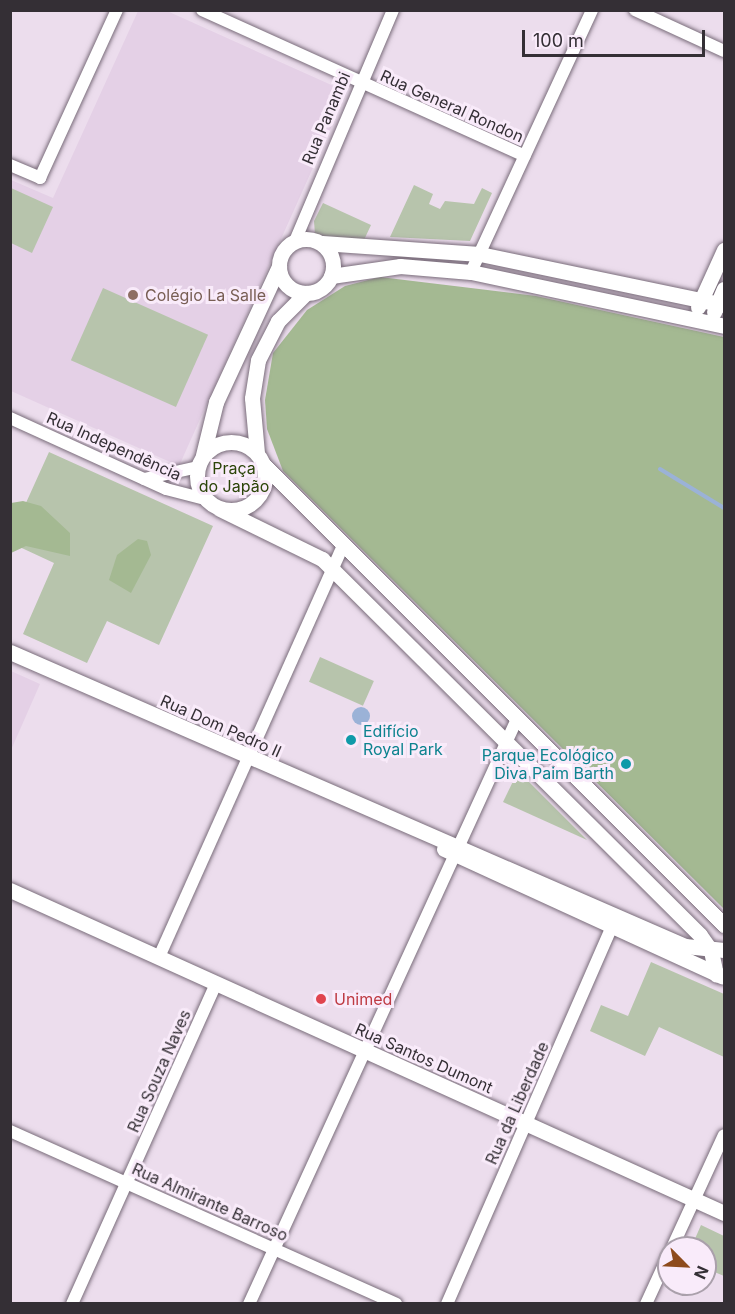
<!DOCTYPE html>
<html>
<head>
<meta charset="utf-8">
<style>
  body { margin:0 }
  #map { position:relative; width:735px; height:1314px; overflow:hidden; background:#ecdded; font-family:Inter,sans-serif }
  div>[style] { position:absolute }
  .built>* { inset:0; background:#e4d0e6 }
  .green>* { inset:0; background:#b7c4ac; transform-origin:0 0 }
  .forest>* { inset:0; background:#a4b992 }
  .water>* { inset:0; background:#9bb2d7 }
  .round { border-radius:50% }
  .stream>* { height:4px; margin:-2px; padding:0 2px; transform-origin:2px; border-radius:2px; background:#9bb2d7 }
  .roads { filter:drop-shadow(0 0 2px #796c7a) drop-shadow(0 0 2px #796c7a) }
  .minor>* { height:12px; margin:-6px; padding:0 6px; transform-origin:6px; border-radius:6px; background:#fff }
  .tertiary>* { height:15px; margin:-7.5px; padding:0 7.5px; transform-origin:7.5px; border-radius:7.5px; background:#fff }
  .tertiary>.ring { margin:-7.5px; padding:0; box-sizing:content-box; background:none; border:15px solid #fff; border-radius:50% }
  .dots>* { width:16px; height:16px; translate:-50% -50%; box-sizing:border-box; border:3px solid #f9ebfa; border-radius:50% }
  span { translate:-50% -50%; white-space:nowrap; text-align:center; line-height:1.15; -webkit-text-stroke:6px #f9ebfa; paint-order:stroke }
  .street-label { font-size:16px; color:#342f35 }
  .education-label { font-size:16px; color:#785e54 }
  .left { translate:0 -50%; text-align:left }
  .park-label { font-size:16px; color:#2b4408 }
  .culture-label { font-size:16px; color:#0d838f }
  .right { translate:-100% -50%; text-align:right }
  .health-label { font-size:16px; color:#be3a42 }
  .frame { position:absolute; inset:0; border:12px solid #342f35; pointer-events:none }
  .north { position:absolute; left:657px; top:1236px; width:60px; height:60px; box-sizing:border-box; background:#f9ebfa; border:2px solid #aaa0ab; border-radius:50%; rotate:114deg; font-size:16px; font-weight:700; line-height:24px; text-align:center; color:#342f35 }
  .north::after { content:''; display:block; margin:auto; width:21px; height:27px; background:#8e4b1c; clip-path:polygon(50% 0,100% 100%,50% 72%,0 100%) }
  .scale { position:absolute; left:522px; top:30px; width:183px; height:27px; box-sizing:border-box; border:3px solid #342f35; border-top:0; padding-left:8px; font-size:18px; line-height:21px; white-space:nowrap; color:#342f35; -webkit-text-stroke:4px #f9ebfa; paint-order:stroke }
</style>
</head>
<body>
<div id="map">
  <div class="built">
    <i style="clip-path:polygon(138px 11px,167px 11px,347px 92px,179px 466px,11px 391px,11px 180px,53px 198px)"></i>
    <i style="clip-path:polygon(11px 671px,40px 684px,11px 750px)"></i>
  </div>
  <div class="green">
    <i style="clip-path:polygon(414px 185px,433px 194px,429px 204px,440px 209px,445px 201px,474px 204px,482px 188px,492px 193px,470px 241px,390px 237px)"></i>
    <i style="clip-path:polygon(11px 188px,53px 207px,32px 253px,11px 243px)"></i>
    <i style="clip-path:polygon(323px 203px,371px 225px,364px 240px,315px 235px,314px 221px)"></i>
    <i style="left:103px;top:288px;width:115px;height:79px;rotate:24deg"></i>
    <i style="clip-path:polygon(49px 452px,213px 526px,159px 645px,107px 621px,87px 663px,23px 634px,54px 563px,11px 543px,11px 536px)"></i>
    <i style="left:320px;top:657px;width:59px;height:27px;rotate:24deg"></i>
    <i style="clip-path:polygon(518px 771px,587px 840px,503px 802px)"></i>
    <i style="clip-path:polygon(651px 962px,724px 994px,724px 1057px,659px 1027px,645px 1056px,590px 1031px,601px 1005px,628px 1016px)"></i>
    <i style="clip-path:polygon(701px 1225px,724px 1236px,724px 1276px,705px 1268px,705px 1248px,691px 1248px)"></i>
  </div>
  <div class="forest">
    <i style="clip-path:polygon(380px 277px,536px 296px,724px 337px,724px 909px,283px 471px,267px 429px,265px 400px,273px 353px,307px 310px,345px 286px)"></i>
    <i style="clip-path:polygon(23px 501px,41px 506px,70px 533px,70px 556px,26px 546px,11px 553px,11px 503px)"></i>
    <i style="clip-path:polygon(138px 539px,147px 541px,151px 555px,131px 593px,109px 580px,117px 555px)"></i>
  </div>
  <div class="water">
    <i class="round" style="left:352px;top:707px;width:18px;height:18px"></i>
  </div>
  <div class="stream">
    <i style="left:660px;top:469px;width:75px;rotate:31.4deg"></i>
  </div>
  <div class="roads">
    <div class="minor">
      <i style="left:202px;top:10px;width:354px;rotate:24.3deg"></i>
      <i style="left:635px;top:10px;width:98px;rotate:24.7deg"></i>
      <i style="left:10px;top:165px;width:33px;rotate:23deg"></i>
      <i style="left:40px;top:178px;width:185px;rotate:-65.4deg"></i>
      <i style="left:295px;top:241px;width:251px;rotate:-67deg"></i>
      <i style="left:471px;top:272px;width:289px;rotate:-65.2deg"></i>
      <i style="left:10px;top:418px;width:171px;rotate:24.5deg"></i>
      <i style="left:166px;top:489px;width:40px;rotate:14.4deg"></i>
      <i style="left:144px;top:479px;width:55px;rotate:-12.5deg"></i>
      <i style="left:159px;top:957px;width:450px;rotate:-65.9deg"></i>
      <i style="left:10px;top:1131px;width:423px;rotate:24.1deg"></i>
      <i style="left:672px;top:1248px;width:124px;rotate:-65.3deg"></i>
      <i style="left:72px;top:1304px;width:352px;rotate:-65.8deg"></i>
      <i style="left:249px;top:1304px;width:643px;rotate:-65.39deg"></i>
      <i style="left:447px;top:1304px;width:420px;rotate:-66.4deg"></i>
      <i style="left:646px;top:1304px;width:55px;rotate:-65.3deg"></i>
    </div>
    <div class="tertiary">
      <i class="ring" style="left:279px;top:239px;width:39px;height:39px"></i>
      <i style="left:322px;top:243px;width:158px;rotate:4deg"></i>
      <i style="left:480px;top:254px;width:249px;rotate:11.8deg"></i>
      <i style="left:331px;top:276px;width:70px;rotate:-8.2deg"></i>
      <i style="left:400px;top:266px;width:71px;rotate:4.8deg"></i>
      <i style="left:471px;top:272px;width:259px;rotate:12deg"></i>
      <i style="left:698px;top:307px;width:63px;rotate:-65.5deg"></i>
      <i style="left:714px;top:312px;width:25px;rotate:-67deg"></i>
      <i class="ring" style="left:197px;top:442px;width:53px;height:53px"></i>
      <i style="left:257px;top:453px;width:55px;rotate:-95.2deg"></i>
      <i style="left:252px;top:398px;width:38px;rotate:-81deg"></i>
      <i style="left:258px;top:360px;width:44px;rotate:-62.9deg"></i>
      <i style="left:278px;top:321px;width:40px;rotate:-45deg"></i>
      <i style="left:203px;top:455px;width:55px;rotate:-76.2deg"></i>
      <i style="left:216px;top:402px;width:150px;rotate:-65.1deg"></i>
      <i style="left:264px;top:465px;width:651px;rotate:45deg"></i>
      <i style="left:220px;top:509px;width:114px;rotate:26.1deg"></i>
      <i style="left:322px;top:559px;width:533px;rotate:44.85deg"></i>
      <i style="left:700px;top:935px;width:19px;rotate:55deg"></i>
      <i style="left:711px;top:951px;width:24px;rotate:78deg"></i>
      <i style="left:10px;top:652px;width:736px;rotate:23.54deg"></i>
      <i style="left:685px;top:946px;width:39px;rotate:6deg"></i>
      <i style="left:444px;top:849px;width:306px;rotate:24.6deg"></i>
      <i style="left:10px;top:890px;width:784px;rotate:24.34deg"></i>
    </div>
  </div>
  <div class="dots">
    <i style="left:133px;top:295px;background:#8d6e63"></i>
    <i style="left:351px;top:740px;background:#0f9aa8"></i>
    <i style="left:626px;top:764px;background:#0f9aa8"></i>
    <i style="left:321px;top:999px;background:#e0444e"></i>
  </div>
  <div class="street-label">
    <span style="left:452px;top:106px;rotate:24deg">Rua General Rondon</span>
    <span style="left:326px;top:118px;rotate:-67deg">Rua Panambi</span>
    <span style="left:114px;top:446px;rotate:24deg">Rua Independência</span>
    <span style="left:221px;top:726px;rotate:24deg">Rua Dom Pedro II</span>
    <span style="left:424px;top:1058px;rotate:24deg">Rua Santos Dumont</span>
    <span style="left:159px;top:1071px;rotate:-66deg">Rua Souza Naves</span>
    <span style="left:517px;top:1103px;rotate:-66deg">Rua da Liberdade</span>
    <span style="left:210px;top:1202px;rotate:24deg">Rua Almirante Barroso</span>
  </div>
  <div class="education-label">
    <span class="left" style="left:145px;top:295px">Colégio La Salle</span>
  </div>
  <div class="park-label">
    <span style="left:234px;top:477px">Praça<br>do Japão</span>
  </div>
  <div class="culture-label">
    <span class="left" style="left:363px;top:740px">Edifício<br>Royal Park</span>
    <span class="right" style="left:614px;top:764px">Parque Ecológico<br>Diva Paim Barth</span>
  </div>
  <div class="health-label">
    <span class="left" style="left:334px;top:999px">Unimed</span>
  </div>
  <div class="frame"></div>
  <div class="north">N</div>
  <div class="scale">100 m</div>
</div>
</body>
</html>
